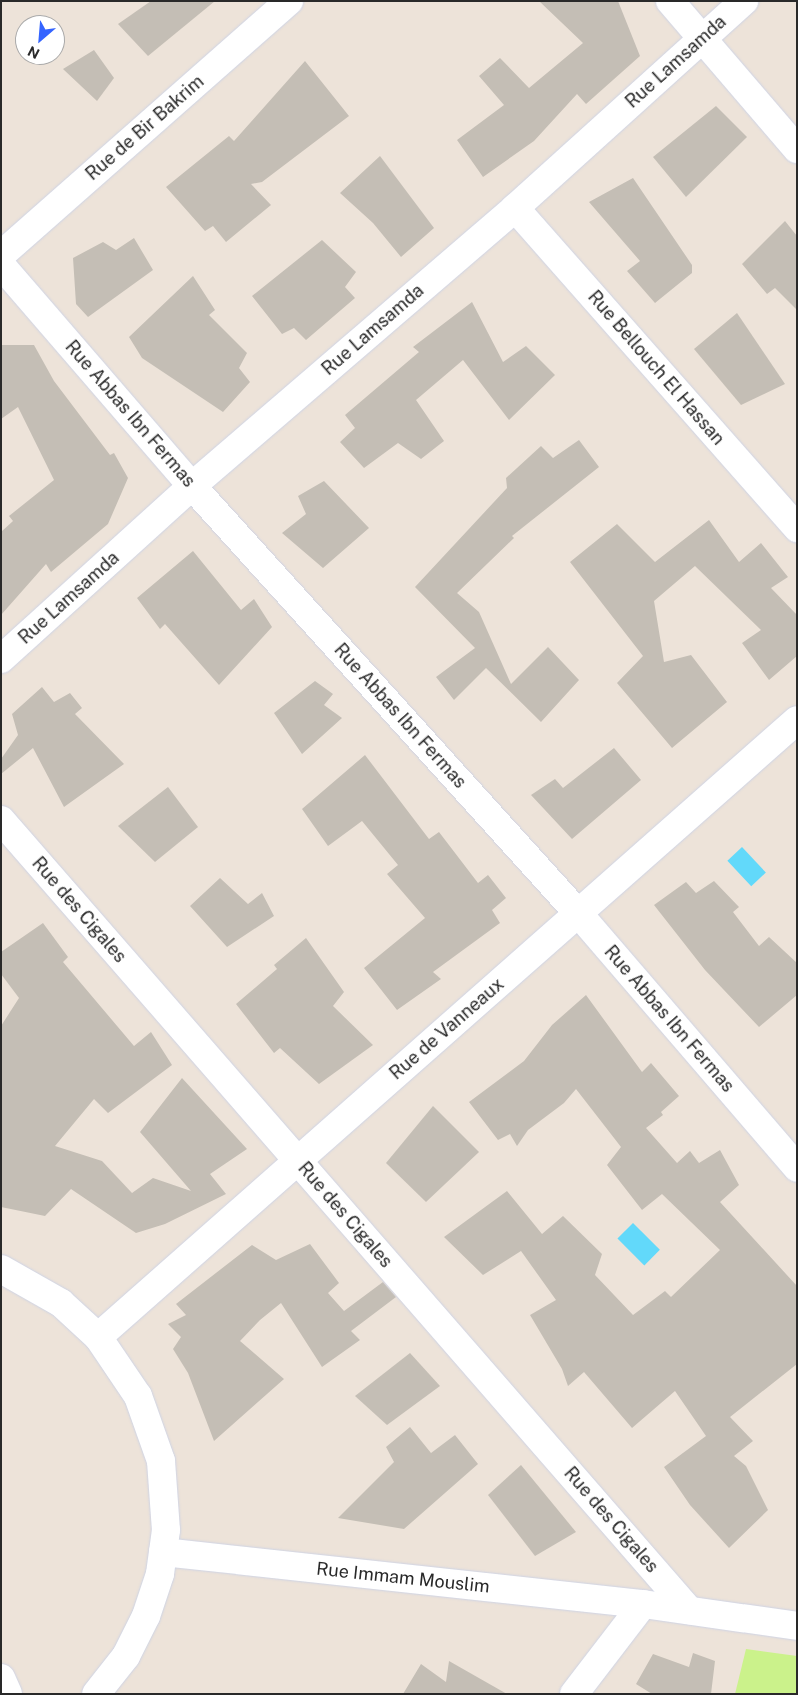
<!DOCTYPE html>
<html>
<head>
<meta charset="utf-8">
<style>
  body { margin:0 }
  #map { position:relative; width:798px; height:1695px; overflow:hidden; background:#ede3d9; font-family:"Public Sans",sans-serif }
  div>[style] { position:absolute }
  .pitch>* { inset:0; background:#cbf28b }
  .water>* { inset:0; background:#62d9fa; transform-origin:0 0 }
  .building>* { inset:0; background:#c4beb5 }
  .roads { filter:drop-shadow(0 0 1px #ced3e4) drop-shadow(0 0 1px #ced3e4) }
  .minor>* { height:28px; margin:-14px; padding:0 14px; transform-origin:14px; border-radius:14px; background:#fff }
  .tertiary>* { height:28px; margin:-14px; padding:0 14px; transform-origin:14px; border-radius:14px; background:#fff }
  span { translate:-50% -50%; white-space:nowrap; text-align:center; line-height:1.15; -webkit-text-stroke:4px #fff; paint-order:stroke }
  .street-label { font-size:18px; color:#292929 }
  .frame { position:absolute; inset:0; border:2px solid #292929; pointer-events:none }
  .north { position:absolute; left:15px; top:15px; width:50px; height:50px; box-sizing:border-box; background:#fff; border:1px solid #a9a9a9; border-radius:50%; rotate:207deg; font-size:14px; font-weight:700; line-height:20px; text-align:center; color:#292929 }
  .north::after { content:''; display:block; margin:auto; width:18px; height:22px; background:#3464ff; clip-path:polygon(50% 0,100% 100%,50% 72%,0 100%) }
</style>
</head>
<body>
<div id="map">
  <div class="pitch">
    <i style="clip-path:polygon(746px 1649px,797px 1656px,797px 1694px,735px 1694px)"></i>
  </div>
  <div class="water">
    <i style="left:742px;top:847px;width:35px;height:20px;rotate:47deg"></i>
    <i style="left:633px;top:1223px;width:38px;height:22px;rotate:45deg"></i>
  </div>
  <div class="building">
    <i style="clip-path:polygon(151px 1px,215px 1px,148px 56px,118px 24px)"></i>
    <i style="clip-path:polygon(539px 1px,618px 1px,640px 56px,586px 104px,577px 94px,534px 141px,483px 177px,457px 140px,504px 105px,479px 76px,500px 58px,529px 88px,583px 43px)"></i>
    <i style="clip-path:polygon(94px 50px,114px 78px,97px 101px,63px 69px)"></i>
    <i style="clip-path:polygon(305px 61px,349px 116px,262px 182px,251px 184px,271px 205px,226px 242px,213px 226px,205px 231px,166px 187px,229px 136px,234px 141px)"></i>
    <i style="clip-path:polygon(716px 106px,747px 137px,686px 197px,653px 157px)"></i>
    <i style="clip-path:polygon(380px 156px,434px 228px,401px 257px,373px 223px,340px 193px)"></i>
    <i style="clip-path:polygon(633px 178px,692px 265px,692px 273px,655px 303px,627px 271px,640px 261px,589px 202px)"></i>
    <i style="clip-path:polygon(785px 221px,797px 236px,797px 310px,775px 288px,767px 294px,742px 264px)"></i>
    <i style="clip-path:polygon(134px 238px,153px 270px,88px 317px,76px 304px,73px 258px,103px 242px,116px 250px)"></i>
    <i style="clip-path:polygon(322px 240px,356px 272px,345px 287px,355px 298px,306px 340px,294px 328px,282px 334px,252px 296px)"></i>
    <i style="clip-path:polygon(193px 276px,215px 310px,209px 315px,247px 353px,239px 368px,250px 382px,223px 412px,142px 358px,129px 337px)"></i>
    <i style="clip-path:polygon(472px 302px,503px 362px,526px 346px,555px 375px,509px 420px,463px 360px,416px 400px,444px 441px,421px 459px,398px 443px,364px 468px,340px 442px,355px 428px,345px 415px,419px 352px,413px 347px)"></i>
    <i style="clip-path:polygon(737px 313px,785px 384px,741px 405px,694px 349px)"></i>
    <i style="clip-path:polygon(1px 345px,34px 345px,54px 381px,110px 455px,114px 453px,128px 478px,108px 524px,51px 572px,46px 564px,1px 615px,1px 532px,13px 521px,9px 516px,54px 480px,18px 407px,1px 419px)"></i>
    <i style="clip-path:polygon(579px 440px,599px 467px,512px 536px,514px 538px,457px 593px,479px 612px,511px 684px,548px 647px,579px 680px,541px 722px,486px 668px,454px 700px,436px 677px,475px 648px,415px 587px,507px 488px,506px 478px,541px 446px,553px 458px)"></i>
    <i style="clip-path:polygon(324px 481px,369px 528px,323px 568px,282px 533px,306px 514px,298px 496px)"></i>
    <i style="clip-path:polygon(709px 520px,739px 562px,761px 543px,788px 577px,771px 588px,797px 615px,797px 656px,769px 680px,742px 643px,761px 630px,695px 566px,654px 601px,664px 662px,691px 655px,727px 702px,672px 748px,617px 683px,643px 656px,570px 562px,617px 524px,655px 562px)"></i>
    <i style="clip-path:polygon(193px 551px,241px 610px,254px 599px,272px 627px,219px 685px,165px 624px,160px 629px,137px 598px)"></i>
    <i style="clip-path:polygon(315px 681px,333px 694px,324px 705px,342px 718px,302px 754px,274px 713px)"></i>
    <i style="clip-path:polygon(42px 687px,54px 702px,70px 693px,82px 708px,75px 714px,124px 764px,64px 807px,33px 748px,1px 774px,1px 759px,18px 735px,12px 714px)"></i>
    <i style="clip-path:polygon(614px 748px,641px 780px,572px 839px,531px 795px,555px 779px,563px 788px)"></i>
    <i style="clip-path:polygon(365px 755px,429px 839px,439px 832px,478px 883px,488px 875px,506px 898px,492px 910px,500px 923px,433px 972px,441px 979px,397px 1010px,364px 968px,425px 918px,387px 874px,398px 865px,362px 821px,328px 846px,302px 809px)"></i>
    <i style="clip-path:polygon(168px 787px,198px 827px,155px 862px,118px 826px)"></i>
    <i style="clip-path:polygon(220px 878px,248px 904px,262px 893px,274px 916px,227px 947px,190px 906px)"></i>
    <i style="clip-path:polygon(714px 881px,739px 907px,733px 912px,759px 946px,769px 937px,797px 963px,797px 995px,759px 1027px,705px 970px,654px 905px,686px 882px,696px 893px)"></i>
    <i style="clip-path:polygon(43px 923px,68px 957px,63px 962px,134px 1046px,151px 1032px,172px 1065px,108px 1113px,94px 1099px,55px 1146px,102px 1161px,132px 1193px,153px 1178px,191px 1191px,140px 1132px,182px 1078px,247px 1149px,210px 1174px,226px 1194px,165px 1224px,136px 1233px,71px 1189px,45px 1216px,1px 1207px,1px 1026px,19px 998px,1px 974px,1px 952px)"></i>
    <i style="clip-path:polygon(306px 938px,344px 992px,333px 1006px,373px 1045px,319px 1084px,280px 1048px,274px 1053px,236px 1004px,277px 969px,274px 965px)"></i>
    <i style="clip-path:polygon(586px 995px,642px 1072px,651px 1063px,679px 1096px,661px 1112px,663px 1115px,646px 1128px,677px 1163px,690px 1151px,699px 1163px,720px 1150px,739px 1185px,720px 1202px,797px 1286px,797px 1364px,730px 1417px,753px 1441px,734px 1456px,746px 1466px,768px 1510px,729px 1548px,690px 1505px,664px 1467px,706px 1436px,675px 1391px,632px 1428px,584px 1372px,568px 1386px,562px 1369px,530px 1315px,556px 1300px,521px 1251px,483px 1275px,444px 1237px,507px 1191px,542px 1234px,563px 1216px,602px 1254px,595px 1275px,633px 1315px,665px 1291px,671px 1297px,720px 1250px,662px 1194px,642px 1210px,607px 1165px,621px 1147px,576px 1089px,564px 1103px,528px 1130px,517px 1146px,510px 1134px,498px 1140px,469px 1102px,524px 1061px,552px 1025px)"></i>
    <i style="clip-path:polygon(433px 1106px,479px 1152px,426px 1202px,386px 1163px)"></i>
    <i style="clip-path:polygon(310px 1244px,339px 1283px,328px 1293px,344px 1311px,383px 1282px,396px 1297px,351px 1331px,360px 1340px,322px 1367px,281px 1303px,260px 1320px,240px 1341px,284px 1379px,214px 1441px,188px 1373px,173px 1349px,181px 1337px,168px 1324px,186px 1315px,176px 1304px,252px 1245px,276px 1260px)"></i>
    <i style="clip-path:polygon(410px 1353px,440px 1386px,387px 1425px,355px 1396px)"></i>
    <i style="clip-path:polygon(410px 1427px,431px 1453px,455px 1435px,478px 1464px,404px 1529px,338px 1518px,394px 1462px,386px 1447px)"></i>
    <i style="clip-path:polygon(521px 1465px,576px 1532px,535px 1556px,488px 1495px)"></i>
    <i style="clip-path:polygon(693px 1653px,715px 1661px,711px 1694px,652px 1694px,636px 1684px,653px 1654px,689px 1667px)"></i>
    <i style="clip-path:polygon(449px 1661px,507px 1694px,403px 1694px,421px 1664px,446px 1682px)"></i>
  </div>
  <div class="roads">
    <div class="minor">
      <i style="left:670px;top:1px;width:195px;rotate:49.4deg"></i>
      <i style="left:515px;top:208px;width:427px;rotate:48.6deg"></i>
      <i style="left:1px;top:255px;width:384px;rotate:-41.4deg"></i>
      <i style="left:1px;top:265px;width:292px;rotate:49.2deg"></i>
      <i style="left:192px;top:486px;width:576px;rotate:47.89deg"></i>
      <i style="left:578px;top:913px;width:336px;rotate:49.3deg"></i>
      <i style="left:1px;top:659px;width:258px;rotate:-42.2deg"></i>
      <i style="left:192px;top:486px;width:426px;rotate:-40.7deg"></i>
      <i style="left:515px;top:208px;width:309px;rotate:-42.1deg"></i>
      <i style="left:1px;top:820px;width:1048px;rotate:48.95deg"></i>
      <i style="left:98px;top:1337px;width:932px;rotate:-41.43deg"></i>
      <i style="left:163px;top:1552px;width:483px;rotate:6.2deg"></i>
      <i style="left:643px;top:1604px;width:156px;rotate:8.1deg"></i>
      <i style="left:574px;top:1694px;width:113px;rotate:-52.5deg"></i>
    </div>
    <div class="tertiary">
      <i style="left:1px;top:1269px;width:69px;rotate:29.5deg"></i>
      <i style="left:61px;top:1303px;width:50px;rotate:42.6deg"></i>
      <i style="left:98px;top:1337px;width:71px;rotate:55.9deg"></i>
      <i style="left:138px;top:1396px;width:69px;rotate:70.5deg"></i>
      <i style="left:161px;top:1461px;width:69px;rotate:85.9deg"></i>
      <i style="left:166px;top:1530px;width:44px;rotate:97.8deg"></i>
      <i style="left:160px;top:1574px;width:44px;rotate:108.4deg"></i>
      <i style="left:146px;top:1616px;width:45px;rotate:116.6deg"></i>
      <i style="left:126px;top:1656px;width:48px;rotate:128.3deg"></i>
      <i style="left:1px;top:1678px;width:17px;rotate:66deg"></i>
    </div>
  </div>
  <div class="street-label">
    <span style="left:676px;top:62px;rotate:-42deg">Rue Lamsamda</span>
    <span style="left:145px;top:128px;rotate:-41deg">Rue de Bir Bakrim</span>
    <span style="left:373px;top:330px;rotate:-41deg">Rue Lamsamda</span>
    <span style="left:656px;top:368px;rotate:49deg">Rue Bellouch El Hassan</span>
    <span style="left:130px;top:414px;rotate:49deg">Rue Abbas Ibn Fermas</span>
    <span style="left:69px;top:598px;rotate:-42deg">Rue Lamsamda</span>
    <span style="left:400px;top:716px;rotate:48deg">Rue Abbas Ibn Fermas</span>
    <span style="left:79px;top:910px;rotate:49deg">Rue des Cigales</span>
    <span style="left:669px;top:1019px;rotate:49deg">Rue Abbas Ibn Fermas</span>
    <span style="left:447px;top:1029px;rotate:-41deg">Rue de Vanneaux</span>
    <span style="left:345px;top:1215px;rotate:49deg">Rue des Cigales</span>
    <span style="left:611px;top:1520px;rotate:49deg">Rue des Cigales</span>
    <span style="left:403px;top:1578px;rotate:6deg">Rue Immam Mouslim</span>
  </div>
  <div class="frame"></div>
  <div class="north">N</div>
</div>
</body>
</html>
